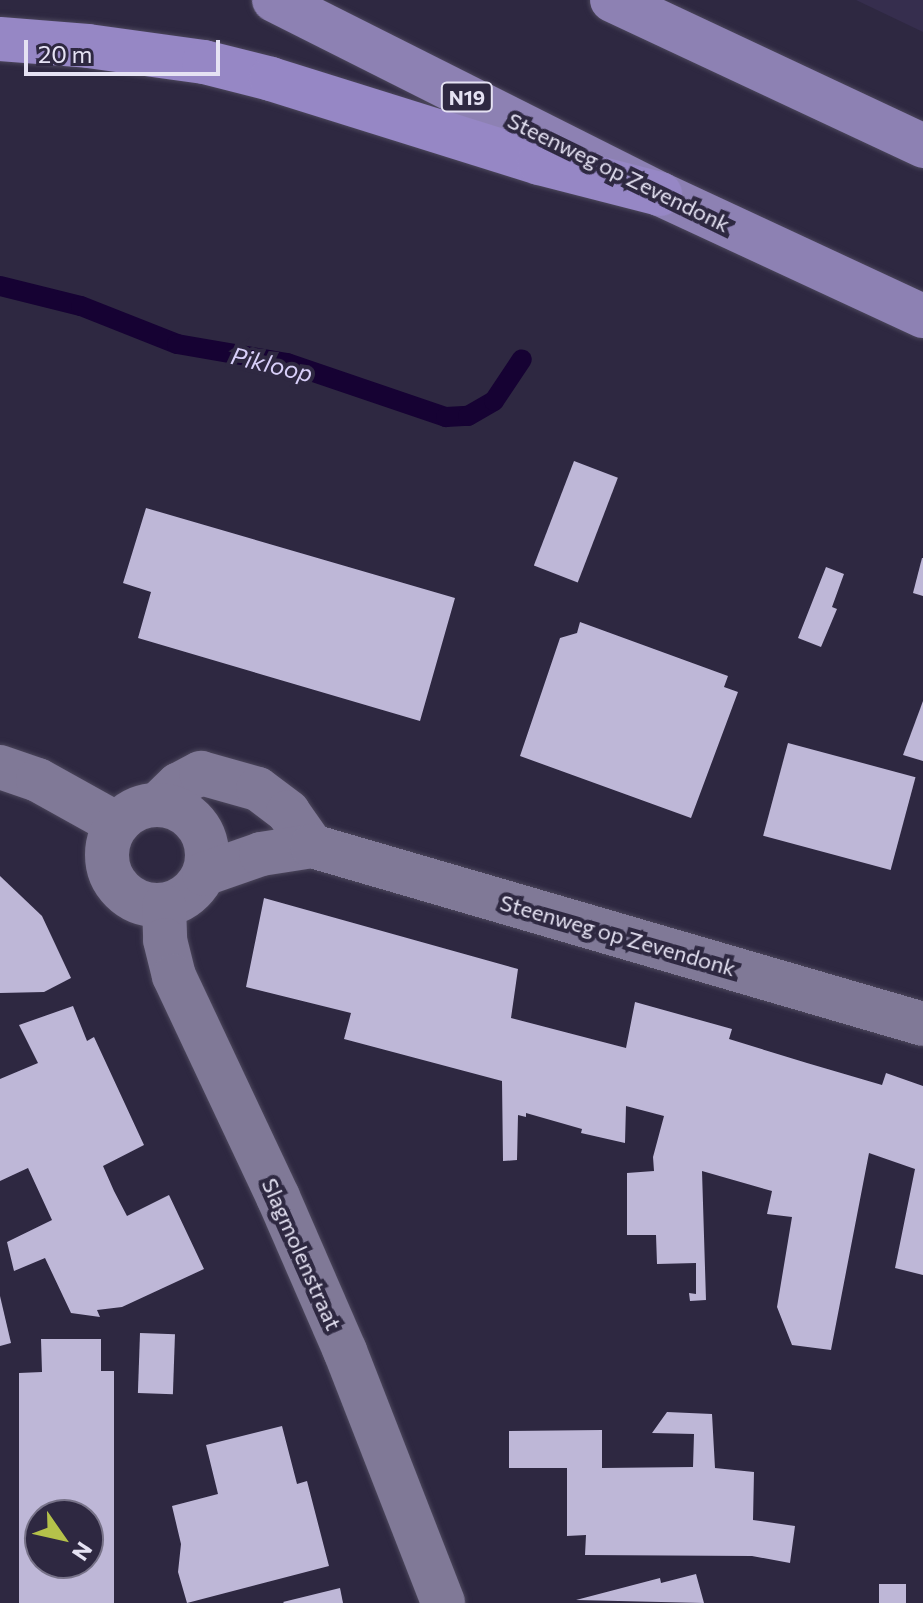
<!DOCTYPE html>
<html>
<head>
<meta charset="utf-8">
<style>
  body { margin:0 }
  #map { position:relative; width:923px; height:1603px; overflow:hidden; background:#2e2841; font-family:Commissioner,sans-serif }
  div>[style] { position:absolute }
  .built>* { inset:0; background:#362e4e }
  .stream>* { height:20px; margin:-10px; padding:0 10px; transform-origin:10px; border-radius:10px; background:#160233 }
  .building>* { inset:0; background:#beb7d7; transform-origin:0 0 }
  .roads { filter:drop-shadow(0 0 2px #4c475c) drop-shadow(0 0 2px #4c475c) }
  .minor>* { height:44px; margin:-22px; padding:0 22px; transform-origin:22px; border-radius:22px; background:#807997 }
  .tertiary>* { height:44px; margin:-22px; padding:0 22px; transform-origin:22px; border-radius:22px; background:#807997 }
  .tertiary>.ring { margin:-22px; padding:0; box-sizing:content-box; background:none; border:44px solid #807997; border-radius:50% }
  .primary>* { height:44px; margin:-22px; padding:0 22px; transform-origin:22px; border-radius:22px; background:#8d81b3 }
  .motorway>* { height:44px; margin:-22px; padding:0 22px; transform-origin:22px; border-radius:22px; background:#9687c5 }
  span { translate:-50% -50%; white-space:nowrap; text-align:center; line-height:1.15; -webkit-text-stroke:8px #2e2841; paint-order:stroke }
  .shield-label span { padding:2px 6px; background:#2e2841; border:2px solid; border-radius:6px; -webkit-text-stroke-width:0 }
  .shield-label { font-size:20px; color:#e5e2f3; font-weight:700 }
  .street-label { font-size:22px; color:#e5e2f3 }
  .water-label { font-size:24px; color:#d8cff9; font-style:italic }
  .north { position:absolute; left:24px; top:1499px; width:80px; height:80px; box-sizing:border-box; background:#2e2841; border:2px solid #777288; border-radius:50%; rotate:124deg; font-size:22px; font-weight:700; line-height:32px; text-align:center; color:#e5e2f3 }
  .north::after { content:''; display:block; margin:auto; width:28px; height:36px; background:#b5c24a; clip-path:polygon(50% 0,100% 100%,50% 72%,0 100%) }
  .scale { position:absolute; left:24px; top:40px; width:196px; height:36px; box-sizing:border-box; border:4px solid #e5e2f3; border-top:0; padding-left:10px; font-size:24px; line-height:28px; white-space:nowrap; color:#e5e2f3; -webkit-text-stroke:6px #2e2841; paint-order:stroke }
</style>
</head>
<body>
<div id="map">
  <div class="built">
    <i style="clip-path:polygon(856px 0,923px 0,923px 32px)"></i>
  </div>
  <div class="stream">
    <i style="left:0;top:286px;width:83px;rotate:13.9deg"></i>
    <i style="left:81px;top:306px;width:103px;rotate:21.6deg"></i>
    <i style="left:177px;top:344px;width:112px;rotate:9.8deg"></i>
    <i style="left:287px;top:363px;width:168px;rotate:18.8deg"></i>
    <i style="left:446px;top:417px;width:22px;rotate:-3deg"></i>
    <i style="left:468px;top:416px;width:30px;rotate:-30deg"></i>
    <i style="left:494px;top:401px;width:50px;rotate:-56.3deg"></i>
  </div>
  <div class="building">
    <i style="left:574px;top:461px;width:47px;height:112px;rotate:21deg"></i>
    <i style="clip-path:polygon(146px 508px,455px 598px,420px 721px,138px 638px,151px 592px,123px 583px)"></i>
    <i style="clip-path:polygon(922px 558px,923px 558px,923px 596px,913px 593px)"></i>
    <i style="clip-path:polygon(826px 567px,844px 574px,832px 607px,837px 609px,821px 647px,798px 638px)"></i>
    <i style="clip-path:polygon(580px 622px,728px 676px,724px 687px,738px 692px,691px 818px,520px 756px,560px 638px,577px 633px)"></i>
    <i style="clip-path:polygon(923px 701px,923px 761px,903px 755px)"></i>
    <i style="left:788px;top:743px;width:132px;height:96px;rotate:15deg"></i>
    <i style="clip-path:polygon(0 876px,42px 916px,71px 978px,44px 992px,0 993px)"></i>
    <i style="clip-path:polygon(264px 898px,518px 969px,511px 1018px,626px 1048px,635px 1002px,732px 1029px,729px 1039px,807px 1063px,882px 1085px,886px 1073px,923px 1086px,923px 1275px,895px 1268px,915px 1169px,869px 1153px,831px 1350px,792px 1345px,777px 1307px,792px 1217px,767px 1214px,772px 1191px,702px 1171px,706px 1300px,690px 1301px,689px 1293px,696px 1294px,696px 1263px,657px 1264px,656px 1235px,627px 1235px,627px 1173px,654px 1171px,653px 1157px,664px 1116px,626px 1106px,625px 1143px,581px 1133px,582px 1129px,526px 1113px,526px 1117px,518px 1115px,517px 1160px,503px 1161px,502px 1081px,344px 1039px,351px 1013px,246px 987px)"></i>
    <i style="clip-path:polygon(73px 1006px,87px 1041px,94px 1037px,144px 1145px,103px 1166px,114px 1191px,127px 1216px,169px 1195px,204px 1269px,122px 1307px,97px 1310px,100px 1317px,71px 1313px,45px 1258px,14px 1271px,7px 1242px,52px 1220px,28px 1168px,0 1181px,0 1079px,38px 1063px,19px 1025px)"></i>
    <i style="clip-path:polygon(0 1296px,11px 1343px,0 1346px)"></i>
    <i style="left:140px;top:1333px;width:35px;height:60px;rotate:2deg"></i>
    <i style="clip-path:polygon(evenodd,41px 1339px,101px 1339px,101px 1371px,114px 1371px,114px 1603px,19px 1603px,19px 1373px,42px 1372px,41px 1339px,40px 1515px,88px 1515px,88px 1563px,40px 1563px,40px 1515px)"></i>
    <i style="clip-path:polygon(667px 1412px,712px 1414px,715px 1468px,754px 1472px,753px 1520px,795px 1526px,790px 1563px,752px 1556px,585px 1555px,586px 1535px,567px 1536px,567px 1468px,509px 1468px,509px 1431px,602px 1430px,602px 1468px,693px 1467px,694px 1434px,652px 1433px)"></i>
    <i style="clip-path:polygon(282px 1426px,297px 1484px,307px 1481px,329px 1566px,187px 1603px,178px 1572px,181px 1544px,172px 1506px,218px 1494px,206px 1445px)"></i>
    <i style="clip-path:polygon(696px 1574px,704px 1603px,576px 1600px,660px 1578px,661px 1583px)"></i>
    <i style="left:879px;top:1584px;width:27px;height:19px"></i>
    <i style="clip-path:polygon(340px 1588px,343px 1603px,284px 1603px,283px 1602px)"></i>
  </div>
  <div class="roads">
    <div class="minor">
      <i style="left:0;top:767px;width:40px;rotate:18.9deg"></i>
      <i style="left:38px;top:780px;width:90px;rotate:29.1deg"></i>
    </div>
    <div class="tertiary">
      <i style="left:158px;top:804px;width:28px;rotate:-44deg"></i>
      <i style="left:178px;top:785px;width:26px;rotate:-28deg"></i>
      <i style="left:201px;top:773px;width:59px;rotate:15.7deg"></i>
      <i style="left:258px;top:789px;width:38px;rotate:37deg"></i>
      <i style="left:288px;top:812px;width:42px;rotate:54.8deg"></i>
      <i class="ring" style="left:107px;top:805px;width:56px;height:56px"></i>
      <i style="left:204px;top:874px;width:60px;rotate:-19.3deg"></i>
      <i style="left:261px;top:854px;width:52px;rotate:-8.9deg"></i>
      <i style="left:312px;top:846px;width:636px;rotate:16.24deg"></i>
      <i style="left:164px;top:906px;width:34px;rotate:88deg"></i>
      <i style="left:165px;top:940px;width:37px;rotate:76deg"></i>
      <i style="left:174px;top:976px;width:244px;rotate:64.8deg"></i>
      <i style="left:278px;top:1197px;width:168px;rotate:66.5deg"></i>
      <i style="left:345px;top:1351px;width:270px;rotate:68.7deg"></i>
    </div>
    <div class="primary">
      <i style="left:274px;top:0;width:432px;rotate:26.7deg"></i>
      <i style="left:660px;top:194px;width:290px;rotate:24.9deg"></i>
      <i style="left:612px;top:0;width:344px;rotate:25.1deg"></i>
    </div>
    <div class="motorway">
      <i style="left:0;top:39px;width:88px;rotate:4.5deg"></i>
      <i style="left:88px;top:46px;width:117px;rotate:7.9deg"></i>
      <i style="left:204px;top:62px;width:69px;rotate:14.2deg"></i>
      <i style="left:271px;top:79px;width:281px;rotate:17.4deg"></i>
      <i style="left:539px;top:163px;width:125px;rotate:14.4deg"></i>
    </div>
  </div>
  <div class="shield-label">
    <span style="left:467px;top:97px">N19</span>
  </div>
  <div class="street-label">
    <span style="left:619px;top:172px;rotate:26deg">Steenweg op Zevendonk</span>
    <span style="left:618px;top:935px;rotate:16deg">Steenweg op Zevendonk</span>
    <span style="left:302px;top:1254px;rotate:66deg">Slagmolenstraat</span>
  </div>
  <div class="water-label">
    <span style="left:272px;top:364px;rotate:13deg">Pikloop</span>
  </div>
  <div class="north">N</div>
  <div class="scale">20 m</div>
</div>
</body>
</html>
